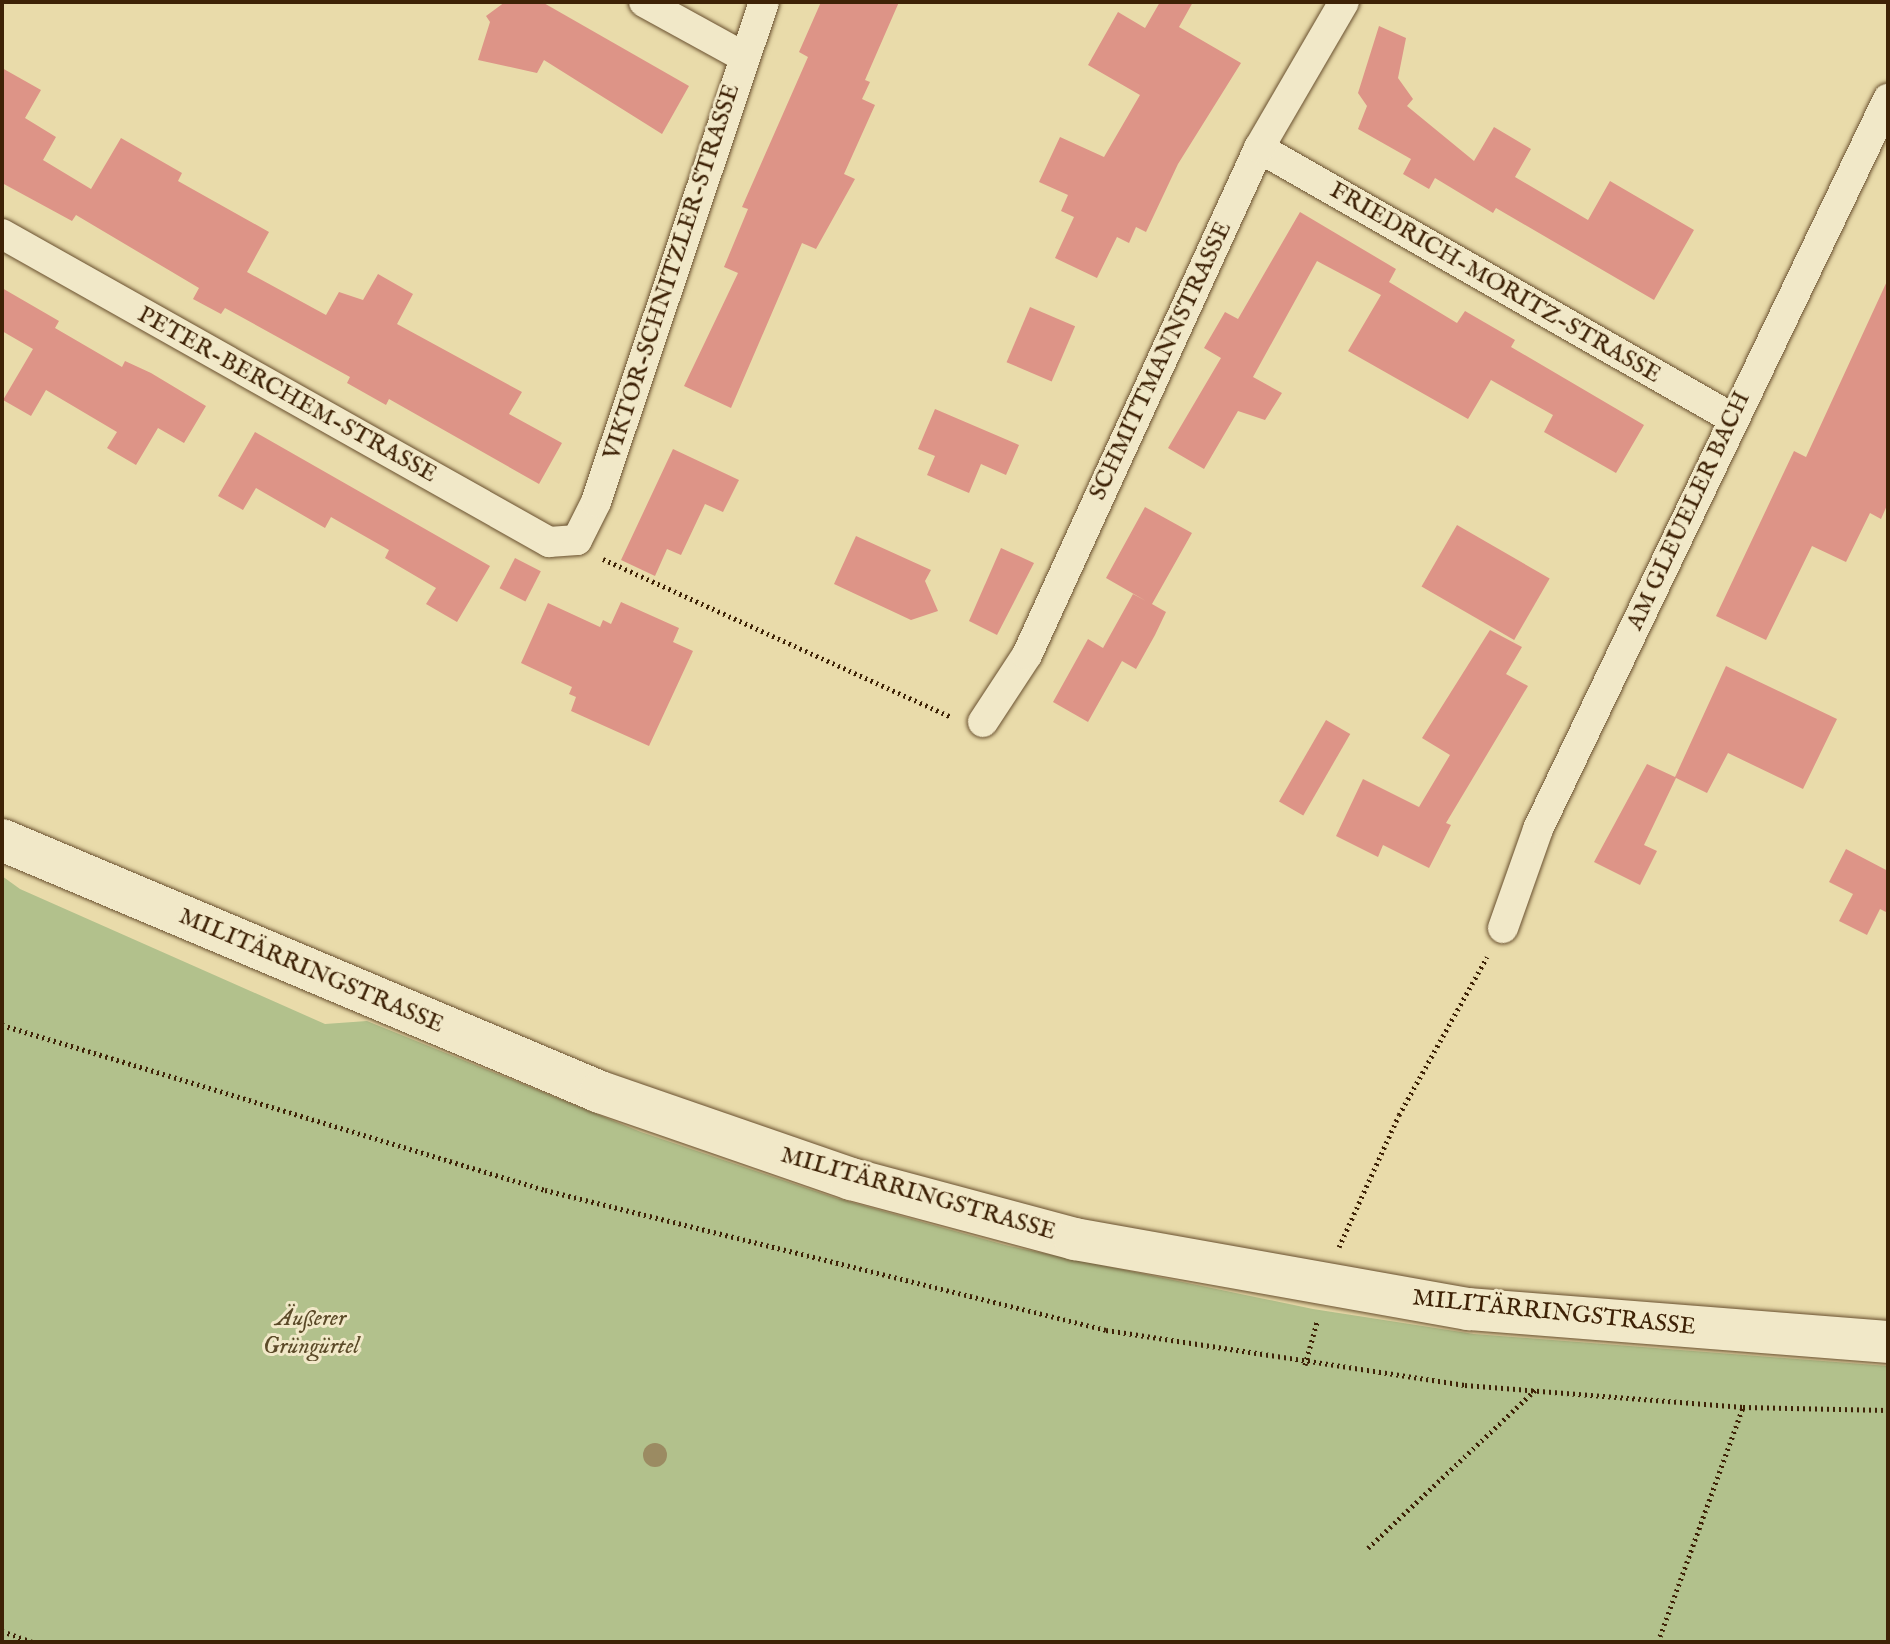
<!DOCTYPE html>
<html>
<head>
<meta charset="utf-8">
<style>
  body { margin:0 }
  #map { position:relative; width:1890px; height:1644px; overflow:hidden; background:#e9dbaa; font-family:"IM FELL English",serif }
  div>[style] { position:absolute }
  .green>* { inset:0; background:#b2c18c }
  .building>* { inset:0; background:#dd9487; transform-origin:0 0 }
  .path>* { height:5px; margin-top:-2.5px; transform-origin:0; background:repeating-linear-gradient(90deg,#3e2206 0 2px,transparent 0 6px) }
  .roads { filter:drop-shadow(0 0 2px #69502f) drop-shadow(0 0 2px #69502f) }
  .street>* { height:30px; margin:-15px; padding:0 15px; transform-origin:15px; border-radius:15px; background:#f1e8c8 }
  .secondary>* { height:42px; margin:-21px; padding:0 21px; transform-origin:21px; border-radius:21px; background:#f1e8c8 }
  .trees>* { width:24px; height:24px; margin:-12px; border-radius:50%; background:#9b8b62 }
  span { translate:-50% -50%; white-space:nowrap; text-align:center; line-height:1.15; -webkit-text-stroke:6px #f1e8c8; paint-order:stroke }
  .street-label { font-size:24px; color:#3e2206 }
  .park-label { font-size:24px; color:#5b4a28; font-style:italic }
  .frame { position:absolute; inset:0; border:4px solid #3e2206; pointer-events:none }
</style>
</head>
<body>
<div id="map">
  <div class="green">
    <i style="clip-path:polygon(2px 876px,20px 889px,325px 1024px,367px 1021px,641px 1132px,836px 1198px,1009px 1246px,1313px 1309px,1474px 1334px,1888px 1366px,1888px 1642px,2px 1642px)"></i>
  </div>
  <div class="building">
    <i style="clip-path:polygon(505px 2px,542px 2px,689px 86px,662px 134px,544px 60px,537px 73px,478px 60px,490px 22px,486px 16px)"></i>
    <i style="clip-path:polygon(821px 2px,899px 2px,865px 80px,870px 82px,862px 99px,875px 105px,844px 174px,855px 179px,816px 249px,802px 243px,731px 408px,684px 386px,738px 273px,724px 267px,748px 209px,742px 207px,808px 57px,799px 52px)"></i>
    <i style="clip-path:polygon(1160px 2px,1193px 2px,1179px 27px,1241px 63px,1178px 164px,1146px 232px,1136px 227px,1129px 243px,1117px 237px,1097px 278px,1055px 258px,1074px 217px,1061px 211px,1068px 195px,1039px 182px,1060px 137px,1104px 157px,1140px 95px,1088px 65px,1118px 12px,1145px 28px)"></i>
    <i style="clip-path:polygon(1379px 26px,1406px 38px,1398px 78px,1413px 99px,1407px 106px,1474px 161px,1494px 127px,1531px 149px,1515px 177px,1588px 220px,1610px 181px,1694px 230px,1654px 300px,1496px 208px,1493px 213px,1435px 178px,1429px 189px,1403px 174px,1411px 159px,1358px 129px,1367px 106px,1358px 93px)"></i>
    <i style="clip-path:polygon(2px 68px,41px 90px,25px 118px,56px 137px,43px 160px,91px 189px,121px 138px,182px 173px,178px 181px,269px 232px,247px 272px,326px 315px,339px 292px,363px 300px,378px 274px,413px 294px,397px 324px,522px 392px,509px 414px,562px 443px,539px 484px,389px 399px,386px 405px,347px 383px,350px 377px,225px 308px,221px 314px,193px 299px,199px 288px,76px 215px,72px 221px,2px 183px)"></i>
    <i style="clip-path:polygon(1300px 212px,1396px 269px,1389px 282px,1457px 323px,1465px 311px,1515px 340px,1511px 347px,1644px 425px,1616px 473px,1544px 432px,1553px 415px,1491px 380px,1468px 419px,1348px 351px,1381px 295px,1317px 261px,1253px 377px,1282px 393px,1265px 420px,1238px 411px,1204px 469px,1168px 448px,1221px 358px,1204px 348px,1225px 312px,1238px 319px)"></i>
    <i style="clip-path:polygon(1888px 279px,1888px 503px,1881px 519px,1870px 513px,1846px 562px,1812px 546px,1766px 640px,1716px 616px,1794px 451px,1806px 457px)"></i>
    <i style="clip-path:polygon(2px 288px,59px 321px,55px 328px,122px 367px,125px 361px,151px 373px,206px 406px,184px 443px,158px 428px,136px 465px,107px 448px,117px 432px,46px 390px,31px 416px,3px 400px,33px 349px,2px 331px)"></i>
    <i style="left:1030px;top:307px;width:49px;height:60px;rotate:23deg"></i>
    <i style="clip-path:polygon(935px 409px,1019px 445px,1006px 475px,981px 464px,969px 493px,927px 475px,935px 456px,918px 449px)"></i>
    <i style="clip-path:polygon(255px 432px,490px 566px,457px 622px,426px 604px,436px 588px,385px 558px,389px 550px,331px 517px,325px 528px,256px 488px,243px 510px,218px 496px)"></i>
    <i style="clip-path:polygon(673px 449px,739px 480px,723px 512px,705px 504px,681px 555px,667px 549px,655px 576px,621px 560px)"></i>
    <i style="clip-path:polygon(1145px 507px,1192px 533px,1152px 604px,1166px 612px,1155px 635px,1136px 669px,1122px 661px,1088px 722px,1053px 702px,1088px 639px,1103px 648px,1133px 594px,1146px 601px,1106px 578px)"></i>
    <i style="left:1457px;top:525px;width:107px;height:71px;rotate:30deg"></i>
    <i style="clip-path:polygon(856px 536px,931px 570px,925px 581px,938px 611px,911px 620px,834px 584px)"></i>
    <i style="clip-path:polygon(1001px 548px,1034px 563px,997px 635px,969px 621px)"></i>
    <i style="left:515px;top:558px;width:29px;height:34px;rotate:27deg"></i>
    <i style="clip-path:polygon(621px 602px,679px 628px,673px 642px,693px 651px,649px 746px,571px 711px,576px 697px,569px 694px,572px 687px,521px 663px,548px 603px,600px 627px,603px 620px,611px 624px)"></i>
    <i style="clip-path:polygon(1490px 630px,1522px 647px,1506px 674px,1528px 686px,1446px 823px,1451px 825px,1429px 868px,1383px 845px,1378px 857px,1336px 836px,1363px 779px,1419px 807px,1450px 755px,1422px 738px)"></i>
    <i style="clip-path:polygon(1726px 666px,1837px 719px,1803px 789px,1728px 753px,1707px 793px,1676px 778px,1644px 845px,1657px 851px,1640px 885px,1594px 862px,1647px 764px,1675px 777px)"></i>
    <i style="left:1326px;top:720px;width:28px;height:94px;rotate:30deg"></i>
    <i style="clip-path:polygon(1846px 849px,1888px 871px,1888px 913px,1880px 909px,1867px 935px,1839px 921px,1853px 894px,1829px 882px)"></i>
  </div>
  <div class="path">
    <i style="left:603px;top:559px;width:382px;rotate:24.4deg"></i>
    <i style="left:2px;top:1025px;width:568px;rotate:16.9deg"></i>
    <i style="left:545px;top:1190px;width:578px;rotate:14.01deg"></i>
    <i style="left:1106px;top:1330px;width:363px;rotate:8.7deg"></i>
    <i style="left:1465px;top:1385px;width:279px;rotate:4.5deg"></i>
    <i style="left:1743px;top:1407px;width:145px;rotate:1.2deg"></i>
    <i style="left:1339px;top:1247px;width:145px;rotate:-65.6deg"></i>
    <i style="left:1399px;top:1115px;width:181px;rotate:-60.9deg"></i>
    <i style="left:1305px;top:1365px;width:45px;rotate:-74.4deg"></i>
    <i style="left:1368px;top:1548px;width:233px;rotate:-43.4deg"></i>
    <i style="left:2px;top:1631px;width:32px;rotate:20deg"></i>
    <i style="left:1658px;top:1642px;width:250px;rotate:-70.1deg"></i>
  </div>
  <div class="roads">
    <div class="street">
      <i style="left:644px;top:2px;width:114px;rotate:28.8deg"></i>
      <i style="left:1259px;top:148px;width:545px;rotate:29.72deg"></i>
      <i style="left:2px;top:234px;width:628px;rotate:29.38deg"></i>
      <i style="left:549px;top:542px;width:28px;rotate:-4deg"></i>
      <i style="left:577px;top:540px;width:42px;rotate:-63.4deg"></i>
      <i style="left:596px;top:502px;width:527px;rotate:-71.43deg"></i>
      <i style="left:983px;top:722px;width:80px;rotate:-56.7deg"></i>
      <i style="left:1027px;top:655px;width:558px;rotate:-65.41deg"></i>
      <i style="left:1259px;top:148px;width:169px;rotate:-59.8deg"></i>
      <i style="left:1503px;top:928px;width:105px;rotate:-70.5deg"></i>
      <i style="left:1538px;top:829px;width:810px;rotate:-64.38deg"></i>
    </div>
    <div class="secondary">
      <i style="left:2px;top:840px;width:649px;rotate:22.85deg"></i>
      <i style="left:600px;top:1092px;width:266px;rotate:19.1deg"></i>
      <i style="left:851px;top:1179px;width:232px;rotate:15deg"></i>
      <i style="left:1075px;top:1239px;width:400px;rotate:10.1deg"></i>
      <i style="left:1469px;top:1309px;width:420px;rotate:4.5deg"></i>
    </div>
  </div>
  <div class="trees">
    <i style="left:655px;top:1455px"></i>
  </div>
  <div class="street-label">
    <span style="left:672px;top:272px;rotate:-72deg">VIKTOR-SCHNITZLER-STRASSE</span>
    <span style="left:1495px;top:283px;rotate:30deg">FRIEDRICH-MORITZ-STRASSE</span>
    <span style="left:1161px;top:361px;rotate:-65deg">SCHMITTMANNSTRASSE</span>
    <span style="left:287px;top:395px;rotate:29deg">PETER-BERCHEM-STRASSE</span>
    <span style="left:1689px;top:511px;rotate:-65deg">AM GLEUELER BACH</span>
    <span style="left:311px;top:971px;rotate:23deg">MILITÄRRINGSTRASSE</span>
    <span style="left:918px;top:1194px;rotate:16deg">MILITÄRRINGSTRASSE</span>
    <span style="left:1554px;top:1313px;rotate:6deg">MILITÄRRINGSTRASSE</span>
  </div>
  <div class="park-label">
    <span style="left:311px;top:1333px">Äußerer<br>Grüngürtel</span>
  </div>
  <div class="frame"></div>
</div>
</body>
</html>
